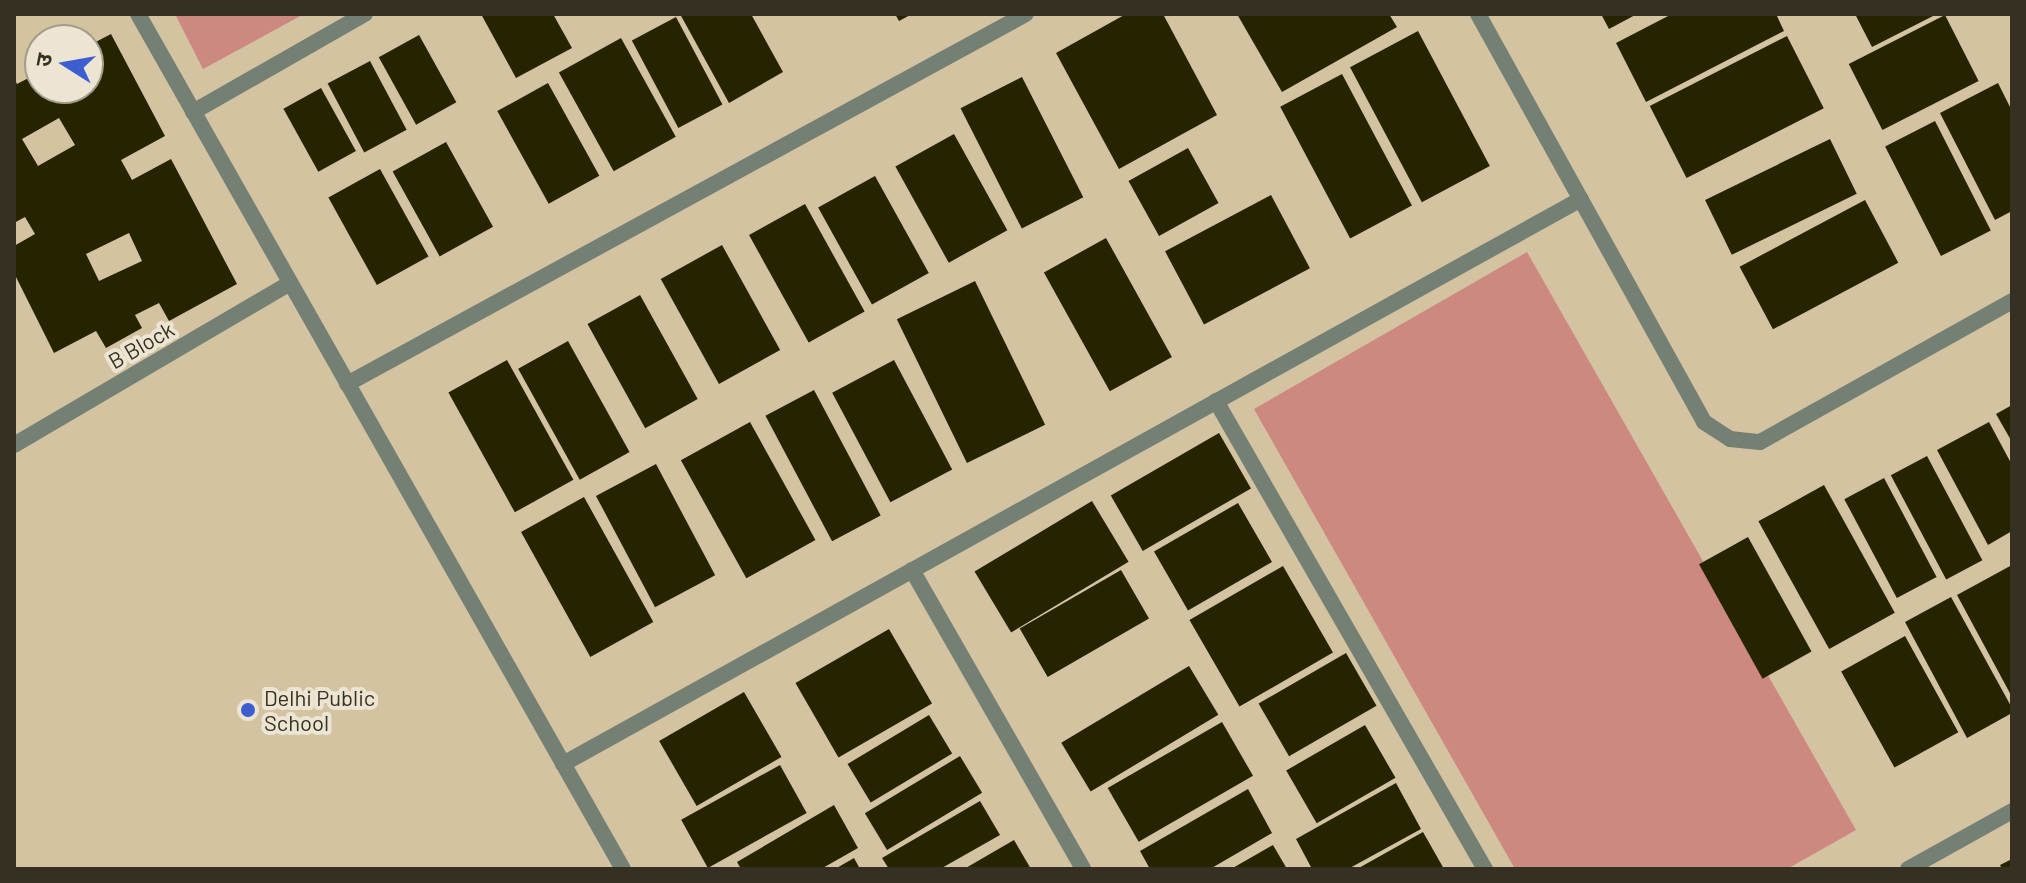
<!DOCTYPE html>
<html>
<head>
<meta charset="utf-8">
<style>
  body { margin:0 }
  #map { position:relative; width:2026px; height:883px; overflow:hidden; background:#d3c3a0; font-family:Barlow,"Noto Sans Devanagari",sans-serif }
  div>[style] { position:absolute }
  .green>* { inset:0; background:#cd8880 }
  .building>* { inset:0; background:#262400; transform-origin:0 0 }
  .minor>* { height:16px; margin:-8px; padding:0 8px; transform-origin:8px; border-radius:8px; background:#748074 }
  .dots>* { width:22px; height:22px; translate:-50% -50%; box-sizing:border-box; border:4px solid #ede5d3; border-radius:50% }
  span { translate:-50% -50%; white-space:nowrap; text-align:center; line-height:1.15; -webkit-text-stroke:8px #ede5d3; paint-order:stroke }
  .street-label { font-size:22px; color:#363022 }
  .poi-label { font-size:22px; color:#363022 }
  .left { translate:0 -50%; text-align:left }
  .frame { position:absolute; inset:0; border:16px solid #363022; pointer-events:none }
  .north { position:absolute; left:24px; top:24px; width:80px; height:80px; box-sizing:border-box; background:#ede5d3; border:2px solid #a49d8c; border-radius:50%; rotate:281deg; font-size:22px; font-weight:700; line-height:32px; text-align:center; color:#363022 }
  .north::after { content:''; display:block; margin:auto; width:28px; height:36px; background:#3b5fd1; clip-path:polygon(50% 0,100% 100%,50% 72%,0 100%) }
</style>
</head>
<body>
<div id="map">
  <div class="green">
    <i style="clip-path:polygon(175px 14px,304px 14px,203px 69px)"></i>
    <i style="clip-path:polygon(1527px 252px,1856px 830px,1787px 869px,1515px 869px,1254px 409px)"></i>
  </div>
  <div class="building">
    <i style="clip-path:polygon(481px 14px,553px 14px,572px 48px,516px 78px)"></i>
    <i style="clip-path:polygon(680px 14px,751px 14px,783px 72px,729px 103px)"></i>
    <i style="clip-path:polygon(895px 14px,912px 14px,899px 21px)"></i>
    <i style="clip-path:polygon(1126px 14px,1163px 14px,1217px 115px,1119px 169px,1056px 53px)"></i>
    <i style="clip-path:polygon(1237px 14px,1389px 14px,1397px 27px,1282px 92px)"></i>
    <i style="clip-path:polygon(1601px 14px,1637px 14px,1609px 29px)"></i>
    <i style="clip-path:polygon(1672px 14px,1776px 14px,1784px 31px,1646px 102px,1616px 43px)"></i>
    <i style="clip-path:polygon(1855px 14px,1937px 14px,1872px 47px)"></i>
    <i style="left:1945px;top:15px;width:74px;height:108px;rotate:63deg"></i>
    <i style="left:676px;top:17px;width:99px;height:50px;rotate:62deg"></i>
    <i style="left:1418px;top:31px;width:153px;height:77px;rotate:62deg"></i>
    <i style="clip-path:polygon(evenodd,111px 34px,165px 136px,121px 160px,132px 180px,171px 159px,237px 284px,169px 321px,159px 303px,135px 315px,142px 328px,106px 348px,96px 331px,54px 353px,14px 273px,14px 246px,35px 234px,25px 217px,14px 223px,14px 78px,17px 84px,40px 72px,40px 88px,88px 88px,88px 46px,111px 34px,59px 118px,75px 145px,38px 166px,22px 139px,59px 118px,111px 34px,129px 233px,142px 261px,99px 281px,86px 254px,129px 233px)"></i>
    <i style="left:419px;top:35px;width:77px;height:46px;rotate:61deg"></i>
    <i style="left:1787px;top:36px;width:81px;height:154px;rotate:63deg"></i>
    <i style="left:621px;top:38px;width:113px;height:71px;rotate:61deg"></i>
    <i style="left:370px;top:61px;width:78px;height:48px;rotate:62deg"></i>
    <i style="left:1342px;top:74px;width:149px;height:70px;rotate:62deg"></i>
    <i style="left:1022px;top:77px;width:135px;height:69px;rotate:63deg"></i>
    <i style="left:548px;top:83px;width:106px;height:58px;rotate:61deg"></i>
    <i style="clip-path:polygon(1998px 83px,2012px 111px,2012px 211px,1995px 220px,1940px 113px)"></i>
    <i style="left:321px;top:88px;width:72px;height:43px;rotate:61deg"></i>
    <i style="left:1935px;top:121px;width:123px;height:56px;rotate:63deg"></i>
    <i style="left:954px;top:134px;width:110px;height:67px;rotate:61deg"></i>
    <i style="left:1830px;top:139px;width:61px;height:139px;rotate:64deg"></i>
    <i style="left:446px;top:142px;width:97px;height:61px;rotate:61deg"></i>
    <i style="left:1188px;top:148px;width:63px;height:68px;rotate:61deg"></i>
    <i style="left:380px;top:169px;width:100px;height:59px;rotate:61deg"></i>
    <i style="left:875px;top:176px;width:111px;height:65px;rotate:61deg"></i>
    <i style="left:1271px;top:195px;width:83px;height:120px;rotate:62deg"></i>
    <i style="left:1865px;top:200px;width:71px;height:142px;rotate:62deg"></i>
    <i style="left:805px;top:204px;width:123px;height:64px;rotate:61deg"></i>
    <i style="left:1106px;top:238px;width:136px;height:71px;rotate:61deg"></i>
    <i style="left:722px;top:245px;width:120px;height:70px;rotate:61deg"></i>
    <i style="left:975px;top:281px;width:160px;height:87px;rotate:64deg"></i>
    <i style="left:640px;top:295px;width:119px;height:60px;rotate:61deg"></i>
    <i style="left:568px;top:341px;width:127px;height:57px;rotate:61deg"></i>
    <i style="left:507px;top:360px;width:137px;height:67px;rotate:61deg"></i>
    <i style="left:894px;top:360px;width:124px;height:70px;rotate:62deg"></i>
    <i style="left:814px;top:390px;width:142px;height:55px;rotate:62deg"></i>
    <i style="clip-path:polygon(2012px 405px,2012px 442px,1996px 414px)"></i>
    <i style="left:750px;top:422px;width:135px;height:79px;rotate:61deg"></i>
    <i style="clip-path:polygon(1989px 422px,2012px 465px,2012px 531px,1988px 545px,1937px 450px)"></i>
    <i style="left:1219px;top:433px;width:64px;height:125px;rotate:60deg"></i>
    <i style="left:1927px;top:456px;width:118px;height:41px;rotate:62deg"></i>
    <i style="left:656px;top:464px;width:126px;height:68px;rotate:62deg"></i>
    <i style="left:1884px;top:478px;width:112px;height:45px;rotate:62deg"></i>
    <i style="left:1824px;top:485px;width:146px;height:75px;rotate:61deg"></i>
    <i style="left:584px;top:497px;width:143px;height:72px;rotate:61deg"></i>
    <i style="left:1092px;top:501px;width:71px;height:137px;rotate:59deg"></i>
    <i style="left:1238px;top:503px;width:68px;height:97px;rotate:60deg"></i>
    <i style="left:1748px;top:537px;width:131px;height:56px;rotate:61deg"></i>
    <i style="clip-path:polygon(2012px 565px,2012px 697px,1957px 595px)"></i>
    <i style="left:1283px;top:566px;width:100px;height:108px;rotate:60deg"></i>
    <i style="left:1121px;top:570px;width:56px;height:117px;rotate:60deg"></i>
    <i style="clip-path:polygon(1951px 597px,2012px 708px,2012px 713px,1967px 738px,1905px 622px)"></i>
    <i style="left:889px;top:629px;width:86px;height:108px;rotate:60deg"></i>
    <i style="left:1905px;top:636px;width:110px;height:73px;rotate:61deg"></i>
    <i style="left:1346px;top:653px;width:61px;height:101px;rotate:60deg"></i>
    <i style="left:1189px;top:666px;width:57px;height:149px;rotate:59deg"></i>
    <i style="left:744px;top:692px;width:75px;height:98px;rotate:60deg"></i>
    <i style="left:929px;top:715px;width:45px;height:95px;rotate:59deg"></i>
    <i style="left:1222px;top:722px;width:62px;height:132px;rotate:60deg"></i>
    <i style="left:1365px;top:725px;width:61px;height:91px;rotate:60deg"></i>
    <i style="left:960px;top:756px;width:43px;height:111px;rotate:59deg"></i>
    <i style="left:780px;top:765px;width:55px;height:113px;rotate:61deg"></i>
    <i style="clip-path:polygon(1396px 783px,1421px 829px,1348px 869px,1312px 869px,1296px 839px)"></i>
    <i style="clip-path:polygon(1248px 789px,1272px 833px,1210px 869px,1150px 869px,1140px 851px)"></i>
    <i style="clip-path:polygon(980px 801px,1000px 835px,940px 869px,889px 869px,882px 858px)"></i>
    <i style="clip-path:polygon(834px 805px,858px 848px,821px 869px,741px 869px,737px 862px)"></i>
    <i style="clip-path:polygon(1423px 832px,1444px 869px,1357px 869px)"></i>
    <i style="clip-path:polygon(1014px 840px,1031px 869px,964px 869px)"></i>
    <i style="clip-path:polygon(1273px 845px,1287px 869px,1231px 869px)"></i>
    <i style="clip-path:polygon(854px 858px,860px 869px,835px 869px)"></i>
    <i style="clip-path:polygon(2012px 859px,2012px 869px,2002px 869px,2000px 865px)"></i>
  </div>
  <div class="minor">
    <i style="left:138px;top:14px;width:983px;rotate:60.44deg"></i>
    <i style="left:1478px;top:14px;width:466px;rotate:61deg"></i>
    <i style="left:1704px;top:422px;width:31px;rotate:33deg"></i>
    <i style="left:1730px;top:439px;width:30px;rotate:6deg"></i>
    <i style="left:1760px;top:442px;width:289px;rotate:-29.2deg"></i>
    <i style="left:193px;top:112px;width:198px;rotate:-29.7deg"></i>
    <i style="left:347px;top:384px;width:773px;rotate:-28.59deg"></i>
    <i style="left:1216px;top:401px;width:540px;rotate:60.11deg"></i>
    <i style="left:14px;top:445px;width:320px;rotate:-30.4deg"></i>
    <i style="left:912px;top:570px;width:344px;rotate:60.2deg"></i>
    <i style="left:563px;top:764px;width:1164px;rotate:-29.03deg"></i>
    <i style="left:1908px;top:869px;width:119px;rotate:-29.1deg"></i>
  </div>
  <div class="dots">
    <i style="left:248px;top:710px;background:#3b5fd1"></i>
  </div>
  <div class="street-label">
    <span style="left:141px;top:345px;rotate:-30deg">B Block</span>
  </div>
  <div class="poi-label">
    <span class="left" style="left:264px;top:710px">Delhi Public<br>School</span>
  </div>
  <div class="frame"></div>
  <div class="north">उ</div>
</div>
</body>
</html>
